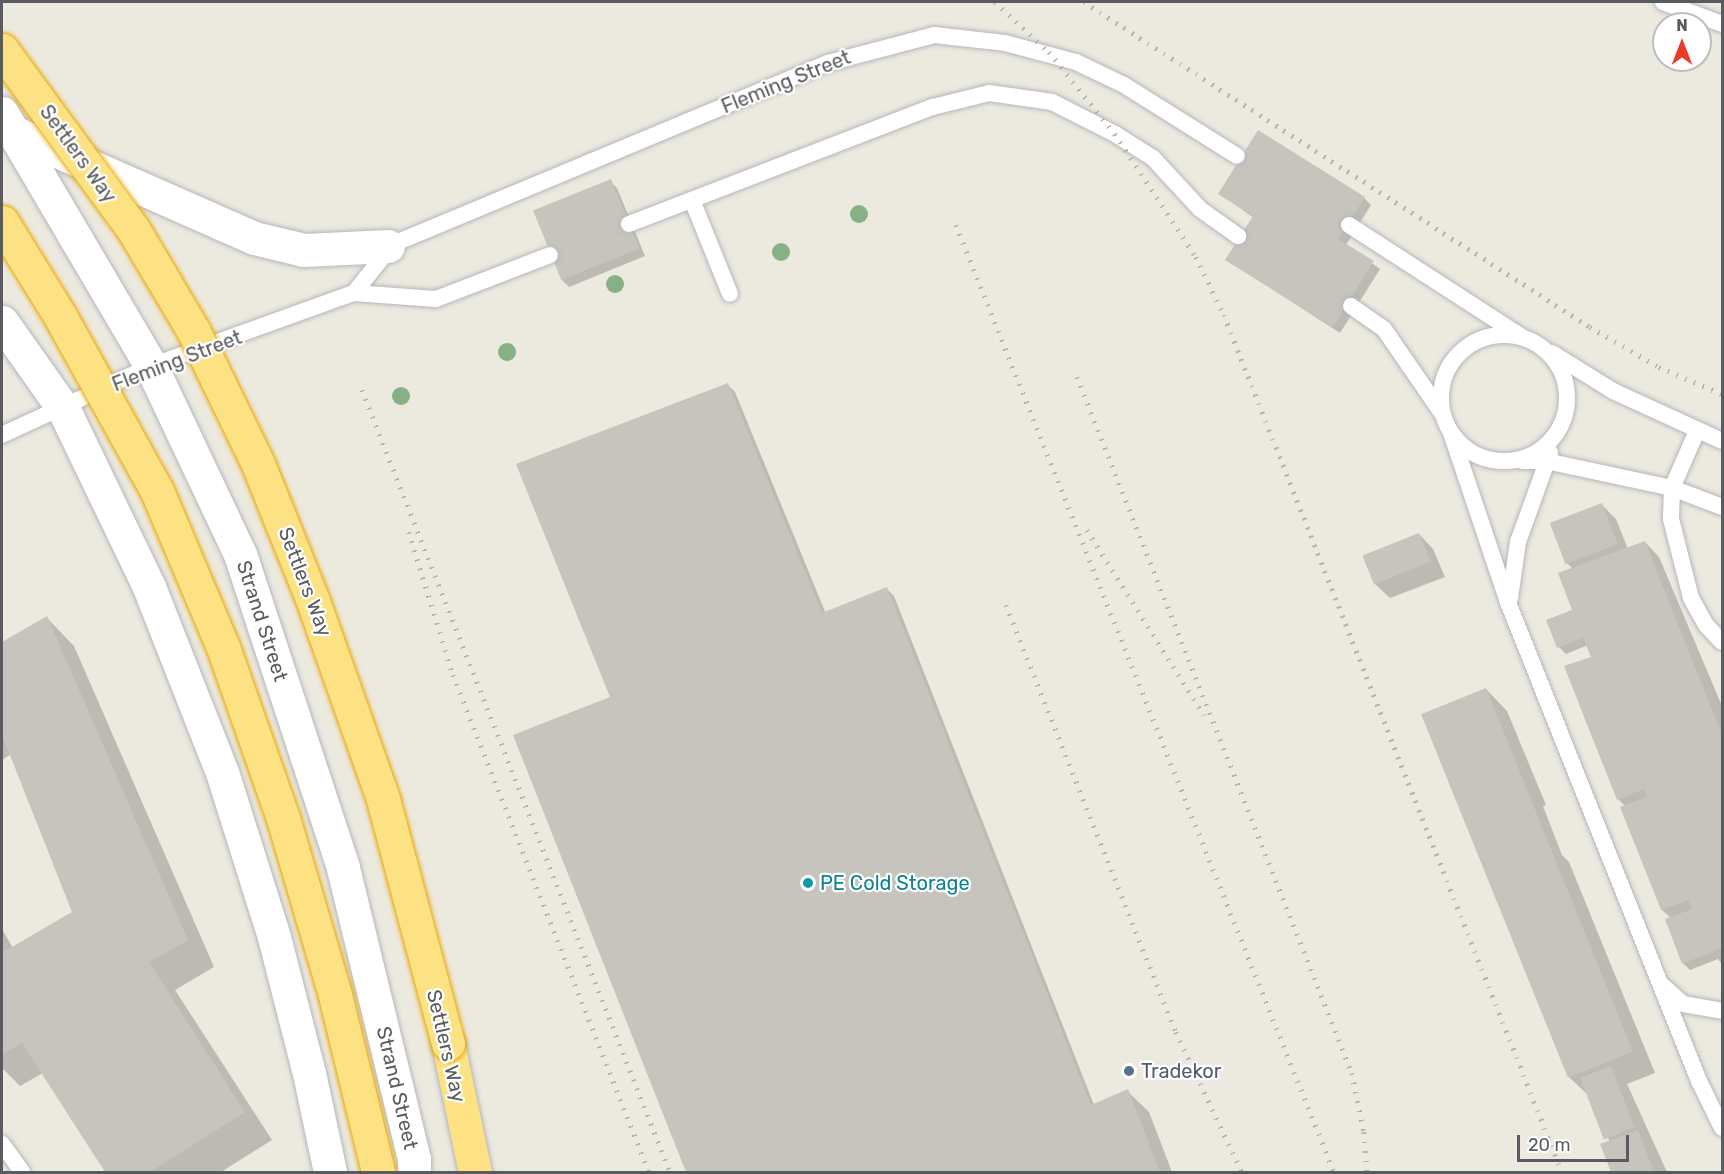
<!DOCTYPE html>
<html>
<head>
<meta charset="utf-8">
<style>
  body { margin:0 }
  #map { position:relative; width:1724px; height:1174px; overflow:hidden; background:#ece9df; font-family:Rubik,sans-serif }
  div>[style] { position:absolute }
  .shadow>* { inset:0; background:#0003 }
  .building>* { inset:0; background:#c6c4bc; transform-origin:0 0 }
  .roads { filter:drop-shadow(0 0 2px #b5b7bc) drop-shadow(0 0 2px #b5b7bc) }
  .lane>* { height:16px; margin:-8px; padding:0 8px; transform-origin:8px; border-radius:8px; background:#fff }
  .lane>.ring { margin:-8px; padding:0; box-sizing:content-box; background:none; border:16px solid #fff; border-radius:50% }
  .secondary>* { height:33px; margin:-16.5px; padding:0 16.5px; transform-origin:16.5px; border-radius:16.5px; background:#fff }
  .highway>* { height:33px; margin:-16.5px; padding:0 16.5px; transform-origin:16.5px; border-radius:16.5px; background:#fde284 }
  .rail>* { height:4.5px; margin-top:-2.25px; transform-origin:0; background:repeating-linear-gradient(90deg,#b1b2b2 0 1.5px,transparent 0 9.5px) }
  .bridges { filter:drop-shadow(0 0 2px #eaa700) drop-shadow(0 0 2px #eaa700) }
  .highway-bridge>* { height:33px; margin:-16.5px; padding:0 16.5px; transform-origin:16.5px; border-radius:16.5px; background:#fde284 }
  .trees>* { width:18px; height:18px; margin:-9px; border-radius:50%; background:#87b184 }
  .dots>* { width:16px; height:16px; translate:-50% -50%; box-sizing:border-box; border:3px solid #fff; border-radius:50% }
  span { translate:-50% -50%; white-space:nowrap; text-align:center; line-height:1.15; -webkit-text-stroke:4.5px #fff; paint-order:stroke }
  .street-label { font-size:20px; color:#585c60 }
  .culture-label { font-size:20px; color:#0d838f }
  .left { translate:0 -50%; text-align:left }
  .service-label { font-size:20px; color:#4e5e75 }
  .frame { position:absolute; inset:0; border:3px solid #585c60; pointer-events:none }
  .north { position:absolute; left:1652px; top:12px; width:60px; height:60px; box-sizing:border-box; background:#fff; border:2px solid #bcbebf; border-radius:50%; rotate:0deg; font-size:16px; font-weight:700; line-height:24px; text-align:center; color:#585c60 }
  .north::after { content:''; display:block; margin:auto; width:21px; height:27px; background:#e93c27; clip-path:polygon(50% 0,100% 100%,50% 72%,0 100%) }
  .scale { position:absolute; left:1517px; top:1135px; width:112px; height:27px; box-sizing:border-box; border:3px solid #585c60; border-top:0; padding-left:8px; font-size:18px; line-height:21px; white-space:nowrap; color:#585c60; -webkit-text-stroke:4px #fff; paint-order:stroke }
</style>
</head>
<body>
<div id="map">
  <div class="shadow">
    <i style="clip-path:polygon(610px 181px,617px 188px,645px 256px,569px 287px,562px 280px)"></i>
    <i style="clip-path:polygon(1220px 194px,1364px 198px,1371px 205px,1346px 245px,1380px 269px,1340px 333px,1227px 260px,1254px 218px)"></i>
    <i style="clip-path:polygon(728px 385px,735px 392px,826px 614px,887px 589px,894px 596px,1094px 1105px,1127px 1091px,1149px 1112px,1172px 1172px,688px 1172px,515px 736px,612px 698px)"></i>
    <i style="clip-path:polygon(1602px 505px,1616px 519px,1628px 549px,1645px 542px,1659px 557px,1722px 706px,1722px 964px,1718px 959px,1690px 970px,1683px 963px,1671px 918px,1662px 910px,1626px 807px,1618px 799px,1593px 658px,1588px 645px,1566px 654px,1559px 647px,1574px 611px,1573px 569px,1567px 563px)"></i>
    <i style="clip-path:polygon(1419px 534px,1433px 549px,1445px 577px,1390px 598px,1375px 584px,1364px 555px)"></i>
    <i style="clip-path:polygon(47px 618px,74px 646px,214px 967px,175px 990px,272px 1140px,221px 1172px,106px 1172px,43px 1073px,20px 1086px,2px 1068px,2px 929px,13px 948px,74px 912px,11px 754px,2px 760px,2px 644px)"></i>
    <i style="clip-path:polygon(1486px 689px,1507px 711px,1546px 805px,1543px 806px,1562px 855px,1569px 862px,1655px 1073px,1627px 1084px,1667px 1172px,1612px 1172px,1602px 1145px,1610px 1142px,1589px 1096px,1569px 1077px,1462px 810px)"></i>
  </div>
  <div class="building">
    <i style="clip-path:polygon(1258px 130px,1365px 197px,1338px 239px,1374px 261px,1333px 327px,1225px 260px,1253px 216px,1218px 194px)"></i>
    <i style="left:611px;top:179px;width:75px;height:84px;rotate:68deg"></i>
    <i style="clip-path:polygon(728px 383px,822px 613px,887px 587px,1091px 1105px,1128px 1089px,1160px 1172px,686px 1172px,513px 735px,610px 697px,516px 464px)"></i>
    <i style="left:1602px;top:503px;width:44px;height:56px;rotate:69deg"></i>
    <i style="left:1419px;top:533px;width:31px;height:61px;rotate:68deg"></i>
    <i style="clip-path:polygon(1645px 541px,1722px 735px,1722px 948px,1682px 964px,1665px 919px,1692px 909px,1688px 900px,1661px 910px,1620px 807px,1647px 797px,1644px 789px,1617px 800px,1564px 666px,1591px 657px,1583px 638px,1557px 648px,1546px 620px,1572px 610px,1558px 573px)"></i>
    <i style="clip-path:polygon(47px 616px,188px 940px,149px 962px,245px 1112px,150px 1172px,105px 1172px,22px 1043px,2px 1054px,2px 945px,5px 951px,72px 912px,2px 735px,2px 642px)"></i>
    <i style="left:1486px;top:688px;width:392px;height:70px;rotate:68deg"></i>
    <i style="left:1611px;top:1066px;width:66px;height:33px;rotate:69deg"></i>
    <i style="clip-path:polygon(1638px 1130px,1654px 1172px,1611px 1172px,1600px 1144px)"></i>
  </div>
  <div class="roads">
    <div class="lane">
      <i style="left:1663px;top:2px;width:63px;rotate:20.4deg"></i>
      <i style="left:692px;top:200px;width:101px;rotate:68deg"></i>
      <i style="left:629px;top:224px;width:326px;rotate:-21.1deg"></i>
      <i style="left:933px;top:107px;width:58px;rotate:-14deg"></i>
      <i style="left:989px;top:93px;width:64px;rotate:8.1deg"></i>
      <i style="left:1052px;top:102px;width:71px;rotate:26.9deg"></i>
      <i style="left:1115px;top:134px;width:45px;rotate:32.3deg"></i>
      <i style="left:1153px;top:158px;width:69px;rotate:47.3deg"></i>
      <i style="left:1200px;top:209px;width:47px;rotate:35.4deg"></i>
      <i style="left:1349px;top:225px;width:206px;rotate:32.9deg"></i>
      <i style="left:354px;top:293px;width:63px;rotate:-51.5deg"></i>
      <i style="left:393px;top:244px;width:471px;rotate:-22.6deg"></i>
      <i style="left:828px;top:63px;width:110px;rotate:-14.8deg"></i>
      <i style="left:934px;top:35px;width:71px;rotate:6.4deg"></i>
      <i style="left:1005px;top:43px;width:73px;rotate:15deg"></i>
      <i style="left:1076px;top:62px;width:53px;rotate:25.6deg"></i>
      <i style="left:1124px;top:85px;width:133px;rotate:32.1deg"></i>
      <i style="left:1351px;top:306px;width:40px;rotate:34.9deg"></i>
      <i style="left:1384px;top:329px;width:101px;rotate:55.5deg"></i>
      <i class="ring" style="left:1441px;top:335px;width:110px;height:110px"></i>
      <i style="left:1552px;top:353px;width:72px;rotate:31.9deg"></i>
      <i style="left:1613px;top:391px;width:120px;rotate:24.6deg"></i>
      <i style="left:1697px;top:431px;width:62px;rotate:113.7deg"></i>
      <i style="left:1672px;top:488px;width:31px;rotate:92deg"></i>
      <i style="left:1671px;top:519px;width:81px;rotate:75.8deg"></i>
      <i style="left:1691px;top:598px;width:31px;rotate:61deg"></i>
      <i style="left:1706px;top:625px;width:23px;rotate:47deg"></i>
      <i style="left:1451px;top:433px;width:182px;rotate:71.4deg"></i>
      <i style="left:1509px;top:605px;width:513px;rotate:68.24deg"></i>
      <i style="left:1699px;top:1081px;width:52px;rotate:63.9deg"></i>
      <i style="left:2px;top:435px;width:164px;rotate:-24.8deg"></i>
      <i style="left:151px;top:366px;width:216px;rotate:-19.8deg"></i>
      <i style="left:354px;top:293px;width:82px;rotate:4.2deg"></i>
      <i style="left:436px;top:299px;width:122px;rotate:-21.1deg"></i>
      <i style="left:1523px;top:461px;width:23px"></i>
      <i style="left:1546px;top:461px;width:129px;rotate:12.1deg"></i>
      <i style="left:1672px;top:488px;width:53px;rotate:20.8deg"></i>
      <i style="left:1510px;top:598px;width:57px;rotate:-81.9deg"></i>
      <i style="left:1518px;top:542px;width:95px;rotate:-70.2deg"></i>
      <i style="left:1663px;top:986px;width:27px;rotate:42deg"></i>
      <i style="left:1683px;top:1004px;width:40px;rotate:10deg"></i>
      <i style="left:2px;top:1144px;width:34px;rotate:54deg"></i>
    </div>
    <div class="secondary">
      <i style="left:2px;top:113px;width:294px;rotate:59.5deg"></i>
      <i style="left:151px;top:366px;width:208px;rotate:64.7deg"></i>
      <i style="left:240px;top:554px;width:330px;rotate:71.8deg"></i>
      <i style="left:343px;top:868px;width:300px;rotate:76.3deg"></i>
      <i style="left:414px;top:1159px;width:13px;rotate:90deg"></i>
      <i style="left:16px;top:133px;width:260px;rotate:23.8deg"></i>
      <i style="left:254px;top:238px;width:51px;rotate:13.5deg"></i>
      <i style="left:304px;top:250px;width:84px;rotate:-2.7deg"></i>
      <i style="left:2px;top:322px;width:105px;rotate:54.7deg"></i>
      <i style="left:63px;top:408px;width:199px;rotate:64.3deg"></i>
      <i style="left:149px;top:587px;width:199px;rotate:68.5deg"></i>
      <i style="left:222px;top:772px;width:173px;rotate:72.5deg"></i>
      <i style="left:274px;top:937px;width:140px;rotate:75.6deg"></i>
      <i style="left:309px;top:1073px;width:101px;rotate:78deg"></i>
    </div>
    <div class="highway">
      <i style="left:448px;top:1044px;width:131px;rotate:78.1deg"></i>
    </div>
  </div>
  <div class="rail">
    <i style="left:995px;top:2px;width:74px;rotate:42.8deg"></i>
    <i style="left:1049px;top:52px;width:105px;rotate:51.2deg"></i>
    <i style="left:1115px;top:134px;width:147px;rotate:56.6deg"></i>
    <i style="left:1196px;top:257px;width:64px;rotate:64.2deg"></i>
    <i style="left:1224px;top:315px;width:921px;rotate:68.48deg"></i>
    <i style="left:1084px;top:2px;width:601px;rotate:32.71deg"></i>
    <i style="left:1590px;top:327px;width:80px;rotate:30.1deg"></i>
    <i style="left:1659px;top:367px;width:69px;rotate:23.2deg"></i>
    <i style="left:956px;top:225px;width:1020px;rotate:68.24deg"></i>
    <i style="left:1077px;top:377px;width:748px;rotate:68.44deg"></i>
    <i style="left:1352px;top:1073px;width:60px;rotate:78.5deg"></i>
    <i style="left:1364px;top:1132px;width:40px;rotate:85.7deg"></i>
    <i style="left:362px;top:390px;width:840px;rotate:68.5deg"></i>
    <i style="left:1087px;top:530px;width:219px;rotate:57.7deg"></i>
    <i style="left:409px;top:532px;width:150px;rotate:72.9deg"></i>
    <i style="left:453px;top:675px;width:534px;rotate:68.48deg"></i>
    <i style="left:1006px;top:605px;width:460px;rotate:68.3deg"></i>
    <i style="left:1176px;top:1032px;width:155px;rotate:64.8deg"></i>
  </div>
  <div class="bridges">
    <div class="highway-bridge">
      <i style="left:2px;top:50px;width:222px;rotate:53.8deg"></i>
      <i style="left:133px;top:229px;width:117px;rotate:59.3deg"></i>
      <i style="left:193px;top:330px;width:149px;rotate:64.1deg"></i>
      <i style="left:258px;top:464px;width:148px;rotate:68.1deg"></i>
      <i style="left:313px;top:601px;width:210px;rotate:70.5deg"></i>
      <i style="left:383px;top:799px;width:253px;rotate:75.1deg"></i>
      <i style="left:2px;top:222px;width:110px;rotate:58.3deg"></i>
      <i style="left:60px;top:316px;width:200px;rotate:61deg"></i>
      <i style="left:157px;top:491px;width:169px;rotate:67.1deg"></i>
      <i style="left:223px;top:647px;width:181px;rotate:70.7deg"></i>
      <i style="left:283px;top:818px;width:184px;rotate:73.6deg"></i>
      <i style="left:335px;top:995px;width:182px;rotate:76.3deg"></i>
    </div>
  </div>
  <div class="trees">
    <i style="left:859px;top:214px"></i>
    <i style="left:781px;top:252px"></i>
    <i style="left:615px;top:284px"></i>
    <i style="left:507px;top:352px"></i>
    <i style="left:401px;top:396px"></i>
  </div>
  <div class="dots">
    <i style="left:808px;top:883px;background:#0f9aa8"></i>
    <i style="left:1129px;top:1071px;background:#5c6f8a"></i>
  </div>
  <div class="street-label">
    <span style="left:786px;top:82px;rotate:-22deg">Fleming Street</span>
    <span style="left:78px;top:154px;rotate:54deg">Settlers Way</span>
    <span style="left:177px;top:361px;rotate:-21deg">Fleming Street</span>
    <span style="left:305px;top:582px;rotate:69deg">Settlers Way</span>
    <span style="left:262px;top:621px;rotate:72deg">Strand Street</span>
    <span style="left:446px;top:1046px;rotate:77deg">Settlers Way</span>
    <span style="left:397px;top:1088px;rotate:77deg">Strand Street</span>
  </div>
  <div class="culture-label">
    <span class="left" style="left:820px;top:883px">PE Cold Storage</span>
  </div>
  <div class="service-label">
    <span class="left" style="left:1141px;top:1071px">Tradekor</span>
  </div>
  <div class="frame"></div>
  <div class="north">N</div>
  <div class="scale">20 m</div>
</div>
</body>
</html>
